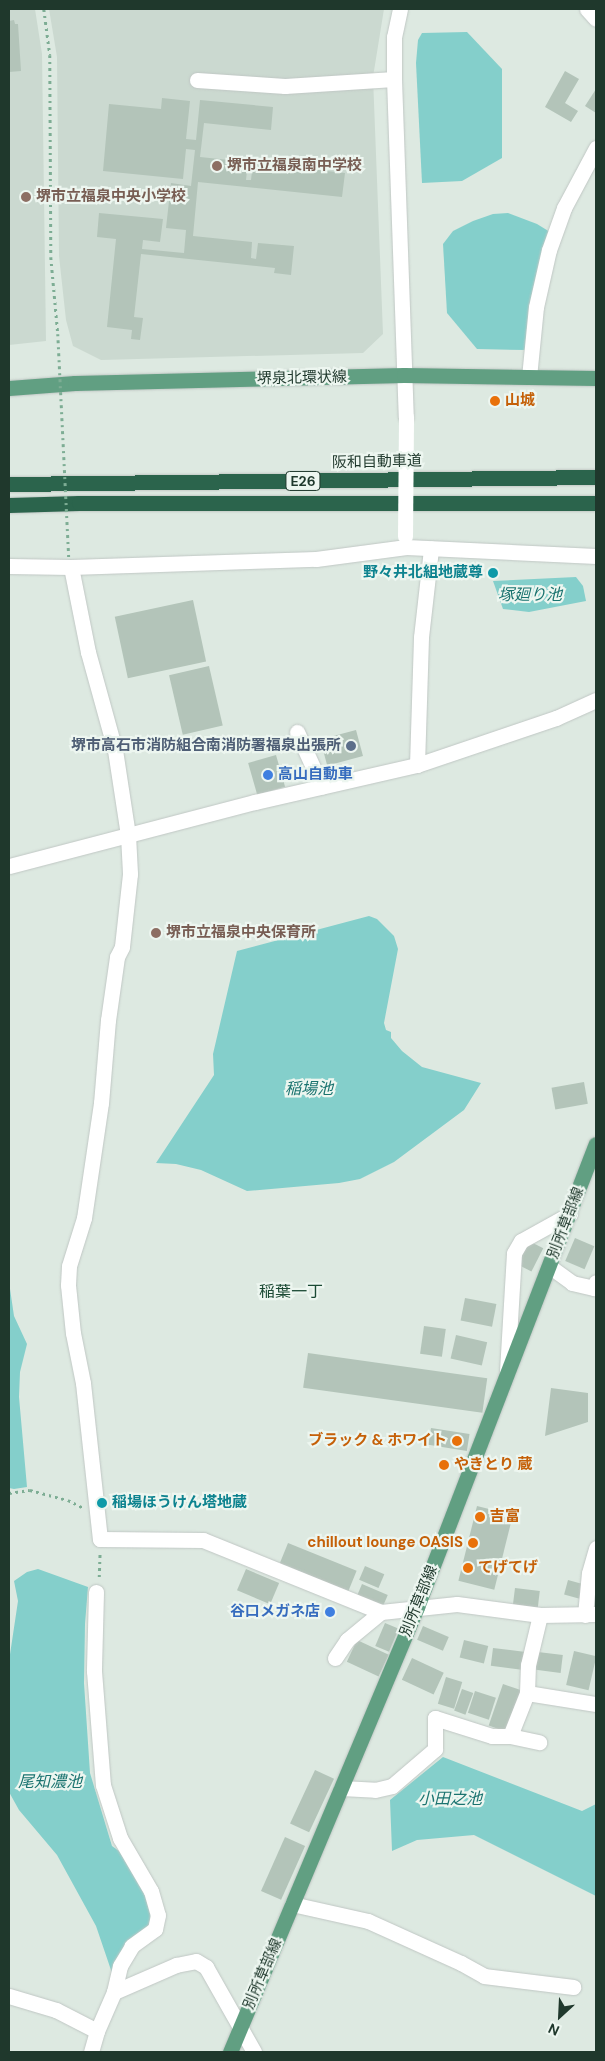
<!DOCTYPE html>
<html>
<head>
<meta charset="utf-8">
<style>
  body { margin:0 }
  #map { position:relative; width:605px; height:2061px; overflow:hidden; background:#dde9e1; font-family:"DM Sans","Noto Sans JP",sans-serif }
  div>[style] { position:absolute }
  .built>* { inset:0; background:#cbd9d0 }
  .water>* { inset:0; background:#84cfcb }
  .building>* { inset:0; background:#b3c4b9; transform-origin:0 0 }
  .path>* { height:2.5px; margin-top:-1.25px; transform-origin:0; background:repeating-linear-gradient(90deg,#7dad94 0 2.5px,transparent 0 6.5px) }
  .roads { filter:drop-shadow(0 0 1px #c0c7c4) drop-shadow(0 0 1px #c0c7c4) }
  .minor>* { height:15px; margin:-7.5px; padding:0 7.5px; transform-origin:7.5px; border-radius:7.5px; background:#fff }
  .major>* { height:15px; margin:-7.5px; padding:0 7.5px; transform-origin:7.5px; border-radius:7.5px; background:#619f82 }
  .highway>* { height:15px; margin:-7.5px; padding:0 7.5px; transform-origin:7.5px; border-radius:7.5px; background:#2b644c }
  .path-bridge>* { height:2.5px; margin-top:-1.25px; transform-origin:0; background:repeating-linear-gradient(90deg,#7dad94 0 2.5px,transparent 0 6.5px) }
  .minor-bridge>* { height:15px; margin:-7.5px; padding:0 7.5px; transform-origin:7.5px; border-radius:7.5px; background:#fff }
  .dots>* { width:14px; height:14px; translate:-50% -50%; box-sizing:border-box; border:2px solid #edf6f0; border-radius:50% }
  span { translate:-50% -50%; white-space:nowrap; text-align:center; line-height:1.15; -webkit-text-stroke:4.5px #edf6f0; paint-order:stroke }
  .shield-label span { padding:1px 4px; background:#edf6f0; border:1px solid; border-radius:4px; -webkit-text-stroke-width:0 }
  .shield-label { font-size:14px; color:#1f382c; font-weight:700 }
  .education-label { font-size:15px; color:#785e54; font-weight:700 }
  .left { translate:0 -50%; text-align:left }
  .street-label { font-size:15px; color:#1f382c }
  .food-label { font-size:15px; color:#c56008; font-weight:700 }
  .right { translate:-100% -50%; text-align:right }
  .culture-label { font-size:15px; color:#0d838f; font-weight:700 }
  .service-label { font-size:15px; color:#4e5e75; font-weight:700 }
  .shop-label { font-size:15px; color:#366cbe; font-weight:700 }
  .water-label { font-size:16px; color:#1a736f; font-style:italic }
  .neighbourhood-label { font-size:16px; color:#1b4a34 }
  .frame { position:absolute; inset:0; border:10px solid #1f382c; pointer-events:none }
  .north { position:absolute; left:535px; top:1991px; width:50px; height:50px; -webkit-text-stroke:4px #edf6f0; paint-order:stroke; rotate:205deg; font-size:14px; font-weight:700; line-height:20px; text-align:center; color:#1f382c }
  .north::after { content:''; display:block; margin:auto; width:18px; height:22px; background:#1f382c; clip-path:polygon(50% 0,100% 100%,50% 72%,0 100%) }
</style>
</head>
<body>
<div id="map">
  <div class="built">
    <i style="clip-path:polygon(9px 9px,35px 9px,42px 54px,46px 341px,9px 345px)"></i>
    <i style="clip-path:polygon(49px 9px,384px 9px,373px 77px,383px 334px,363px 353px,101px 360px,73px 346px,66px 320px,59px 256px,57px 57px)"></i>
  </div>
  <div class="water">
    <i style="clip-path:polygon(467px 32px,502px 69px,502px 158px,462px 181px,422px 183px,416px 63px,418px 40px,422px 33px)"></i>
    <i style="clip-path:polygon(508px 213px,537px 224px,550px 232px,526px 350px,477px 349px,447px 313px,443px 244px,453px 231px,473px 221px,493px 214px)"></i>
    <i style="clip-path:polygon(576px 577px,583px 586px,586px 601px,529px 612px,503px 609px,493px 581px)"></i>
    <i style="clip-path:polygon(369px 916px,377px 919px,394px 936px,398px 949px,384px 1023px,386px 1030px,391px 1032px,391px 1038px,402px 1051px,422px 1067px,481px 1083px,464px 1110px,394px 1162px,360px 1179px,339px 1183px,247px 1191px,201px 1170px,176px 1164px,156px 1163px,214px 1075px,213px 1054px,237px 951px)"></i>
    <i style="clip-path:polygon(9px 1282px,14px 1316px,27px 1344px,20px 1372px,19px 1397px,27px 1487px,14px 1489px,9px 1488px)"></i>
    <i style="clip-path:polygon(38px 1569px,88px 1587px,85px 1624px,84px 1683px,90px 1773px,112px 1846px,123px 1854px,146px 1896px,151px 1914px,149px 1928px,112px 1973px,96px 1926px,57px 1855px,19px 1810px,9px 1792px,9px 1661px,18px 1601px,14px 1581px,27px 1572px)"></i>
    <i style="clip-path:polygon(443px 1757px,582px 1811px,596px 1804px,596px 1896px,474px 1835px,417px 1840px,392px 1851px,390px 1800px)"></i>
  </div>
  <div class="building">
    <i style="clip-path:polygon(14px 20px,15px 24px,18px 24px,21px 71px,9px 72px,9px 21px)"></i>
    <i style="clip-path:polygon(565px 71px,579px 79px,565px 103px,578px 111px,571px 122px,545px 107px)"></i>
    <i style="clip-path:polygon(596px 89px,596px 113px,585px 106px)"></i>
    <i style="clip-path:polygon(162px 98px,190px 101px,186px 139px,196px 140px,200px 100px,273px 107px,271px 130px,204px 123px,200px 157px,248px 162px,246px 180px,251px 180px,253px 163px,345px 173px,342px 197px,198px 182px,193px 236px,252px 242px,251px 258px,256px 259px,258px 243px,294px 246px,291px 275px,274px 273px,275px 268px,141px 254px,134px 317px,143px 318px,140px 340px,131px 339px,132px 330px,107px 327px,116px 239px,97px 237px,99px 213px,163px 219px,160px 242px,143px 240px,142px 249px,184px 253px,186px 230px,166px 228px,171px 183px,191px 186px,195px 150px,186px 149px,183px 179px,103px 171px,109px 104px,161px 109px)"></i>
    <i style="left:193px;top:600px;width:63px;height:80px;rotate:78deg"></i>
    <i style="left:209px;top:666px;width:61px;height:41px;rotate:77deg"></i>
    <i style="left:356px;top:730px;width:27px;height:37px;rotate:75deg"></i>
    <i style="left:276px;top:755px;width:33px;height:29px;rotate:74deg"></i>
    <i style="left:584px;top:1082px;width:22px;height:33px;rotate:80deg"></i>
    <i style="left:575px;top:1238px;width:21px;height:25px;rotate:23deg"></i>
    <i style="left:529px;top:1241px;width:16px;height:26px;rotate:27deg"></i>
    <i style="left:465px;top:1298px;width:32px;height:23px;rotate:11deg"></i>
    <i style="left:424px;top:1326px;width:22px;height:28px;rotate:8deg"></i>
    <i style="left:456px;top:1335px;width:32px;height:24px;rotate:13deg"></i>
    <i style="left:308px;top:1353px;width:181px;height:35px;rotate:8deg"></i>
    <i style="clip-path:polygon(551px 1388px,588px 1393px,588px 1422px,545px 1436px)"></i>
    <i style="left:431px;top:1428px;width:39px;height:17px;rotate:9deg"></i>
    <i style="left:477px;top:1506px;width:37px;height:77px;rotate:14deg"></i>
    <i style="left:288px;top:1543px;width:74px;height:23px;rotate:22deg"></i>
    <i style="left:365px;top:1566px;width:21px;height:15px;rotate:23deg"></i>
    <i style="left:246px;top:1569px;width:36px;height:23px;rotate:23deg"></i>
    <i style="left:568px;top:1580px;width:16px;height:15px;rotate:15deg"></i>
    <i style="left:362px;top:1584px;width:28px;height:14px;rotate:23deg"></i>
    <i style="left:515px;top:1588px;width:25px;height:18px;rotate:7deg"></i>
    <i style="left:385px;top:1623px;width:15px;height:25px;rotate:23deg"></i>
    <i style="left:423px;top:1626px;width:28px;height:15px;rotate:23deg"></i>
    <i style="left:357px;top:1640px;width:35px;height:24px;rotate:25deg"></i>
    <i style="left:464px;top:1640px;width:25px;height:18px;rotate:14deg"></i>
    <i style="left:493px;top:1648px;width:33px;height:18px;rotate:7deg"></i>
    <i style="left:574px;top:1651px;width:23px;height:35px;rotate:13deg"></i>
    <i style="left:538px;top:1652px;width:25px;height:18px;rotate:7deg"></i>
    <i style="left:412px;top:1658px;width:35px;height:24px;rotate:25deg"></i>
    <i style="left:446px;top:1677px;width:17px;height:28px;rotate:17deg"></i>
    <i style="left:503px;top:1684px;width:21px;height:44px;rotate:19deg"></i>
    <i style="left:462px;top:1689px;width:12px;height:23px;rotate:20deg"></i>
    <i style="left:475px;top:1691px;width:22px;height:23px;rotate:18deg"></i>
    <i style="left:315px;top:1770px;width:21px;height:59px;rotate:25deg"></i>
    <i style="left:285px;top:1837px;width:22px;height:59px;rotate:24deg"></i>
  </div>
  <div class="path">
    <i style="left:44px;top:9px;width:46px;rotate:82.6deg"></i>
    <i style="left:50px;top:55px;width:202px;rotate:89.7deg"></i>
    <i style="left:51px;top:257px;width:77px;rotate:84.8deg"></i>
    <i style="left:9px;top:1493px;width:21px;rotate:-8deg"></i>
    <i style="left:30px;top:1490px;width:39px;rotate:15deg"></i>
    <i style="left:68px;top:1500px;width:16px;rotate:27deg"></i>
    <i style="left:99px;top:1577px;width:24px;rotate:-88deg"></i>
  </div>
  <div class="roads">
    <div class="minor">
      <i style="left:400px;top:9px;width:29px;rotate:102deg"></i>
      <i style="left:394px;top:37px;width:42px;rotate:90deg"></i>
      <i style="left:394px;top:79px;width:338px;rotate:88deg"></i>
      <i style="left:587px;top:9px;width:13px;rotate:48deg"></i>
      <i style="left:197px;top:80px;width:88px;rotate:3.9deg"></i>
      <i style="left:285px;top:86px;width:109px;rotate:-3.7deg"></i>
      <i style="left:529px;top:377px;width:70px;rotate:-84.3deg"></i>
      <i style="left:536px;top:307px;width:58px;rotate:-77.2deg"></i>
      <i style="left:549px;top:250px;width:45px;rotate:-70.3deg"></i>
      <i style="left:564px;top:208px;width:68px;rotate:-61.9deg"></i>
      <i style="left:9px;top:566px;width:62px;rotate:0.9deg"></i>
      <i style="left:71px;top:567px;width:245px;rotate:-1.9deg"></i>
      <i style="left:316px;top:559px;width:91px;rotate:-7.6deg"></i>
      <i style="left:406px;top:547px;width:190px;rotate:2.7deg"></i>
      <i style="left:71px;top:567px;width:87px;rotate:78.7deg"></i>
      <i style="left:88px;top:652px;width:102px;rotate:74.6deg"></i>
      <i style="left:115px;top:750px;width:86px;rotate:81.3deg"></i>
      <i style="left:128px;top:835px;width:39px;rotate:87deg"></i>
      <i style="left:130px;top:874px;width:73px;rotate:96.3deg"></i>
      <i style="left:122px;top:947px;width:11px;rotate:117deg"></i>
      <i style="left:117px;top:957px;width:64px;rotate:98.1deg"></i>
      <i style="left:108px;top:1020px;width:83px;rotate:94.8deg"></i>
      <i style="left:101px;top:1103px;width:116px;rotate:98.4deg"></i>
      <i style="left:84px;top:1218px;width:50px;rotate:107.4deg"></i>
      <i style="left:69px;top:1266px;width:19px;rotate:93deg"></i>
      <i style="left:68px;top:1285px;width:48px;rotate:84.1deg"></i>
      <i style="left:73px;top:1333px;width:51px;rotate:78.7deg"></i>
      <i style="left:83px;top:1383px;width:157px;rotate:83.8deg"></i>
      <i style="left:100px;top:1539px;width:103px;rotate:0.6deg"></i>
      <i style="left:203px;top:1540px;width:192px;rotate:22deg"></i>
      <i style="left:297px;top:732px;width:60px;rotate:65.6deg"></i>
      <i style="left:417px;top:765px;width:128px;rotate:-88.2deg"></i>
      <i style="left:421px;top:637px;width:89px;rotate:-83.5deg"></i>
      <i style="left:9px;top:866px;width:254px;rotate:-14.6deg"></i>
      <i style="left:255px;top:802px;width:166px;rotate:-12.9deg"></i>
      <i style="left:417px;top:765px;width:147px;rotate:-18.7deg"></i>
      <i style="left:556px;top:718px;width:44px;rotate:-24.2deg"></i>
      <i style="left:549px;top:1266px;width:29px;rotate:36deg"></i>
      <i style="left:572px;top:1283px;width:23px;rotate:13deg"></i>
      <i style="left:594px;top:1288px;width:6px;rotate:-72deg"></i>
      <i style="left:507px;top:1371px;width:118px;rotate:-86.6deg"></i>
      <i style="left:514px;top:1253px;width:14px;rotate:-60deg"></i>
      <i style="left:521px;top:1241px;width:56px;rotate:-28.9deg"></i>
      <i style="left:96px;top:1592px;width:79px;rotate:91.5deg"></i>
      <i style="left:94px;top:1671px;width:114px;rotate:85.5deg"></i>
      <i style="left:103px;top:1785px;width:56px;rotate:72.2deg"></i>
      <i style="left:120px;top:1838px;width:61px;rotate:59.7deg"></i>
      <i style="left:151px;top:1891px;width:25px;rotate:74deg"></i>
      <i style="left:158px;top:1915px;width:14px;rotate:102deg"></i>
      <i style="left:155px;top:1929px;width:29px;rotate:144deg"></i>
      <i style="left:132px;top:1946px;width:23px;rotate:121deg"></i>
      <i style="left:120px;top:1966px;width:27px;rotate:103deg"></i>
      <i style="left:585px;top:1615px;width:42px;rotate:-84.6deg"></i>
      <i style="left:589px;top:1573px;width:26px;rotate:-74deg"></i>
      <i style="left:335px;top:1658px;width:22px;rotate:-56deg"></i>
      <i style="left:347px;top:1640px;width:44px;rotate:-39.5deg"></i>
      <i style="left:381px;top:1612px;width:76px;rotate:-6deg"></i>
      <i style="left:457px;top:1604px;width:84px;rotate:7.5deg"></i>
      <i style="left:540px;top:1615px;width:56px;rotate:-1deg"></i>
      <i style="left:527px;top:1693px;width:70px;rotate:9.1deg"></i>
      <i style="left:510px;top:1736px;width:46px;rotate:-68.4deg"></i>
      <i style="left:527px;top:1693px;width:28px;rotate:-88deg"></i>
      <i style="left:528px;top:1665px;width:51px;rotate:-76.5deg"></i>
      <i style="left:341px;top:1788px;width:34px;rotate:3deg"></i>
      <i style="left:375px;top:1790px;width:17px;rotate:-13deg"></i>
      <i style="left:392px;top:1786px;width:57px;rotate:-40.7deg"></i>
      <i style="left:435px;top:1749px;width:31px;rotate:-90deg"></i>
      <i style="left:435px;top:1718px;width:60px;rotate:17.5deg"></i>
      <i style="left:492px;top:1736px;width:18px"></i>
      <i style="left:510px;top:1736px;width:30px;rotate:12deg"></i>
      <i style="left:292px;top:1904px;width:78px;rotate:12.6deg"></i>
      <i style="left:368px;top:1921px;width:102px;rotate:24.3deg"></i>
      <i style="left:461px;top:1963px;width:26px;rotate:29deg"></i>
      <i style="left:484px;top:1976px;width:90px;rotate:7deg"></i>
      <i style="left:9px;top:1996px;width:49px;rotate:16.6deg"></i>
      <i style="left:56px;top:2010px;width:46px;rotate:27.1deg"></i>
      <i style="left:91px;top:2052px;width:22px;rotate:-74deg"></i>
      <i style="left:97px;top:2031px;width:43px;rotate:-66.4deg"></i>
      <i style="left:114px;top:1992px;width:68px;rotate:-23.5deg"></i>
      <i style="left:176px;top:1965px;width:20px;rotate:-11deg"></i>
      <i style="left:196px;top:1961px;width:12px;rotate:31deg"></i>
      <i style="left:206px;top:1967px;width:98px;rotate:60.5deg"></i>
    </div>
    <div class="major">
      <i style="left:9px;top:388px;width:66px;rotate:-4.3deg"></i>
      <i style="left:75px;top:383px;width:329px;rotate:-1.4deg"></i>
      <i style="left:404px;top:375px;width:192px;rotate:0.9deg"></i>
      <i style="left:230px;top:2052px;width:483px;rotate:-67.2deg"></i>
      <i style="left:417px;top:1607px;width:496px;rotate:-68.9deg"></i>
    </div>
    <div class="highway">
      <i style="left:9px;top:484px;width:587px;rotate:-0.68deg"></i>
      <i style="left:9px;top:505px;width:70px;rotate:-1.6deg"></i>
      <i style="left:79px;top:503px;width:517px"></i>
    </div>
  </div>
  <div class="path-bridge">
    <i style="left:58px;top:334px;width:223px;rotate:87.2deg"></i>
  </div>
  <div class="minor-bridge">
    <i style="left:405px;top:536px;width:119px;rotate:-89.5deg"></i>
  </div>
  <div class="dots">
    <i style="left:217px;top:166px;background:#8d6e63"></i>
    <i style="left:26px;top:197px;background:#8d6e63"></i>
    <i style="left:495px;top:401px;background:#e8710a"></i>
    <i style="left:493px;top:573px;background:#0f9aa8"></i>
    <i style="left:351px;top:746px;background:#5c6f8a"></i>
    <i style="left:268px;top:775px;background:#3f7fe0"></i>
    <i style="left:156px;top:933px;background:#8d6e63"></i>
    <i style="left:457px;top:1441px;background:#e8710a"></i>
    <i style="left:444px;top:1465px;background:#e8710a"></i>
    <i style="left:102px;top:1503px;background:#0f9aa8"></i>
    <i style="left:480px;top:1517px;background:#e8710a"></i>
    <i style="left:473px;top:1543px;background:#e8710a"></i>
    <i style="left:468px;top:1568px;background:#e8710a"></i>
    <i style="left:330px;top:1612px;background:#3f7fe0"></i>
  </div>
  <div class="shield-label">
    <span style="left:303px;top:481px">E26</span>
  </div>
  <div class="education-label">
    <span class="left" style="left:227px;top:166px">堺市立福泉南中学校</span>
    <span class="left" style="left:36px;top:197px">堺市立福泉中央小学校</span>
    <span class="left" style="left:166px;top:933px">堺市立福泉中央保育所</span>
  </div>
  <div class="street-label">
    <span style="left:302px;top:378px;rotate:-1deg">堺泉北環状線</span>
    <span style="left:377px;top:462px;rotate:-1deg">阪和自動車道</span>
    <span style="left:566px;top:1223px;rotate:-69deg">別所草部線</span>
    <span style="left:419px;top:1601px;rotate:-68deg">別所草部線</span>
    <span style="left:263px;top:1974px;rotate:-67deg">別所草部線</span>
  </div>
  <div class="food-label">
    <span class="left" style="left:505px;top:401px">山城</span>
    <span class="right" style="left:447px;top:1441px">ブラック &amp; ホワイト</span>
    <span class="left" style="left:454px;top:1465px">やきとり 蔵</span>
    <span class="left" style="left:490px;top:1517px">吉富</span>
    <span class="right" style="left:463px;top:1543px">chillout lounge OASIS</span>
    <span class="left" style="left:478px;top:1568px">てげてげ</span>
  </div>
  <div class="culture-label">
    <span class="right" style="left:483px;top:573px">野々井北組地蔵尊</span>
    <span class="left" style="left:112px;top:1503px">稲場ほうけん塔地蔵</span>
  </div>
  <div class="service-label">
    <span class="right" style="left:341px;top:746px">堺市高石市消防組合南消防署福泉出張所</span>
  </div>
  <div class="shop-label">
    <span class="left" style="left:278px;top:775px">高山自動車</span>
    <span class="right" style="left:320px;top:1612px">谷口メガネ店</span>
  </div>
  <div class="water-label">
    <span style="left:530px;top:595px">塚廻り池</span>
    <span style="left:309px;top:1089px">稲場池</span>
    <span style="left:50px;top:1782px">尾知濃池</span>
    <span style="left:450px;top:1799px">小田之池</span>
  </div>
  <div class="neighbourhood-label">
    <span style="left:291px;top:1292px">稲葉一丁</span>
  </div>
  <div class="frame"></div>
  <div class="north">N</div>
</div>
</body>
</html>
